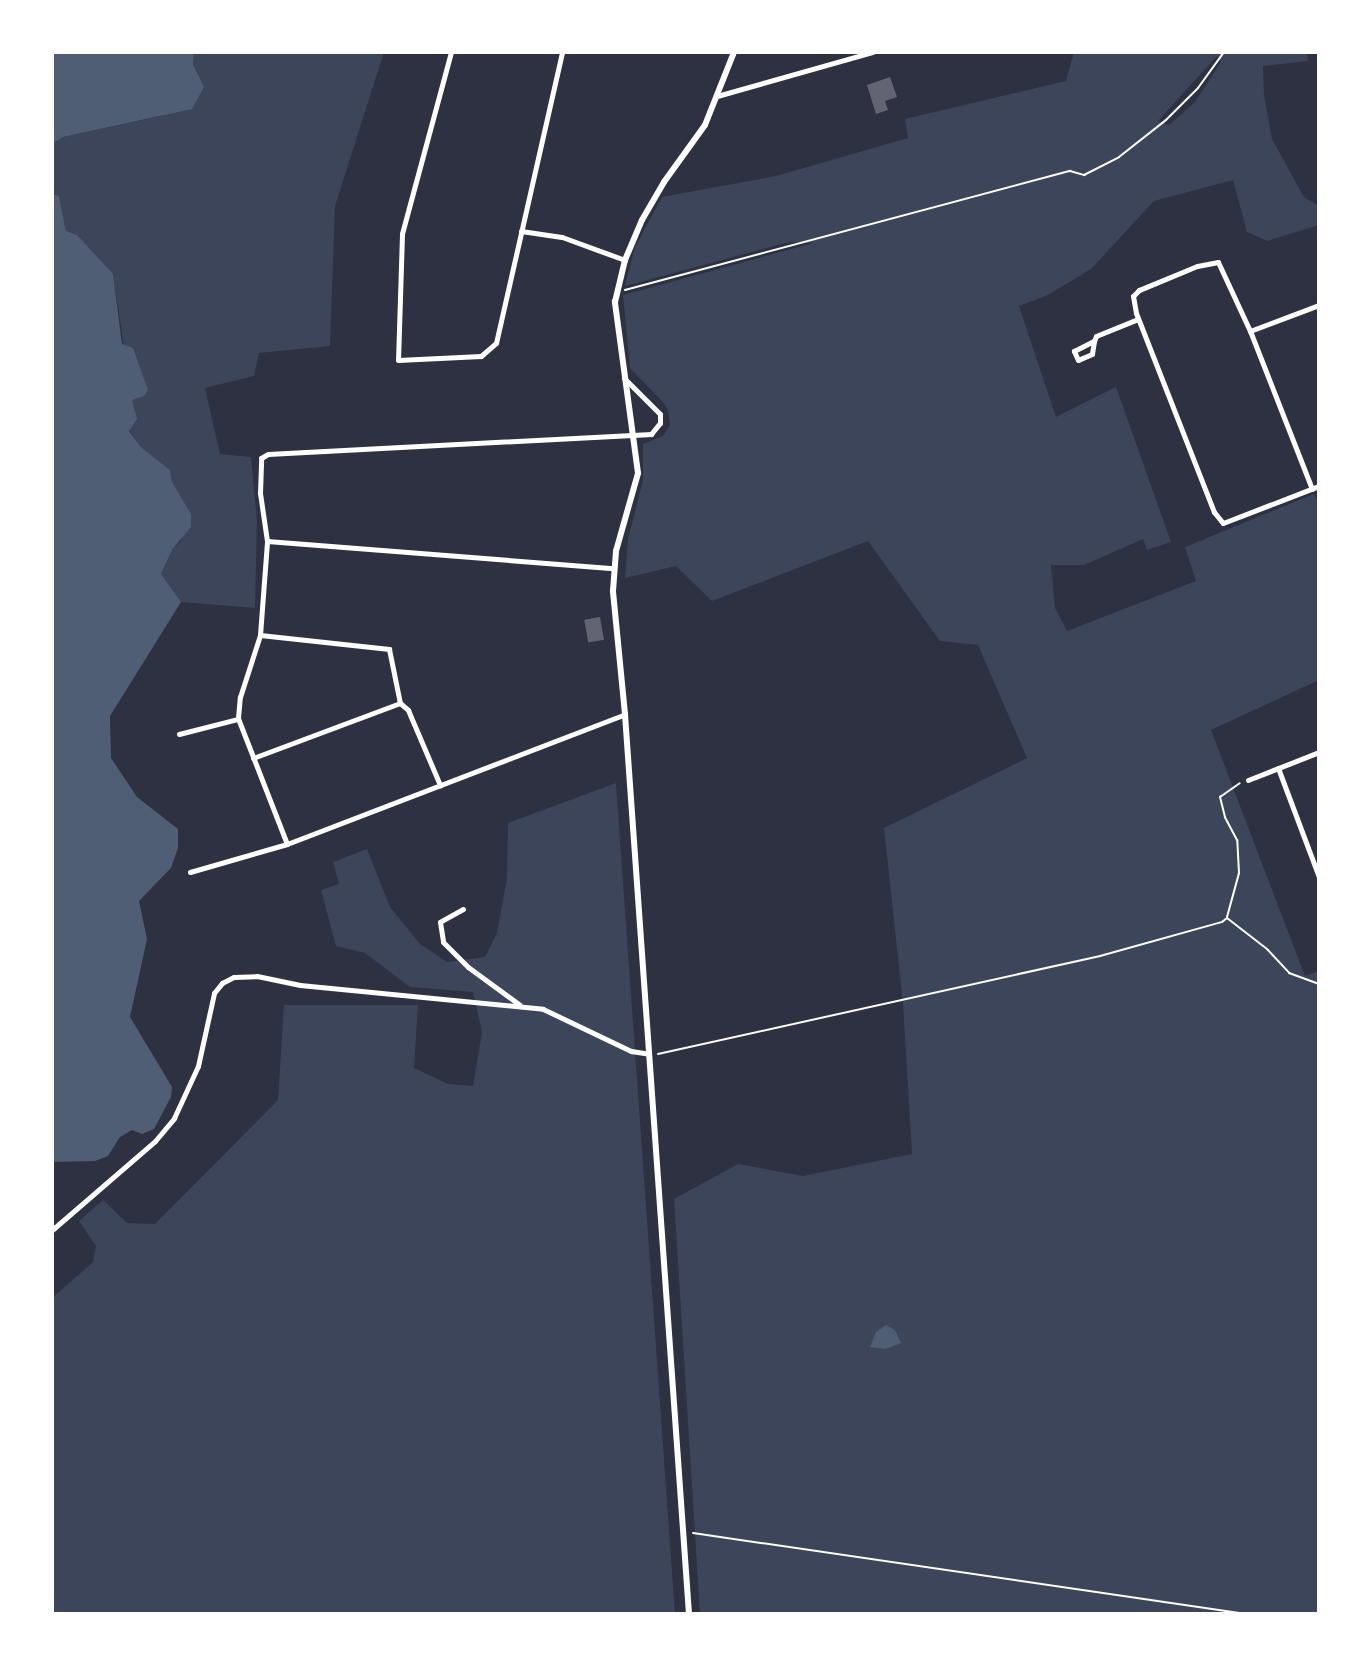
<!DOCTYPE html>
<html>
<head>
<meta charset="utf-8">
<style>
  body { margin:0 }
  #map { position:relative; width:1371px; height:1666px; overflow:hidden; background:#2d3142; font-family:"Sofia Sans Condensed",sans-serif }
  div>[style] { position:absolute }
  .green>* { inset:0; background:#3c4559 }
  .water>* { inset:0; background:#4f5d75 }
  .building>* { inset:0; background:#626471; transform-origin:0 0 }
  .path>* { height:2px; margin:-1px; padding:0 1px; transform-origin:1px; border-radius:1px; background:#fff }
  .minor>* { height:5px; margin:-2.5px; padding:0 2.5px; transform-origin:2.5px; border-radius:2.5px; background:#fff }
  .tertiary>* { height:6px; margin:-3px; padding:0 3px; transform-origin:3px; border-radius:3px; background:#fff }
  span { translate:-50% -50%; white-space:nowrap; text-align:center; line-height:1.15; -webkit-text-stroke:6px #fff; paint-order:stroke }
  .frame { position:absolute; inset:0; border:54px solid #fff; pointer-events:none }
</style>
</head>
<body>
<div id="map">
  <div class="green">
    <i style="clip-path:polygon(194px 52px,384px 52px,335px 206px,330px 346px,259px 353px,254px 376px,205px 388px,220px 454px,251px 457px,257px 521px,255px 608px,181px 602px,161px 574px,172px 550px,181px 541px,191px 514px,171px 482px,170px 470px,142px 448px,129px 430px,132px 400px,113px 274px,66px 231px,59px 196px,52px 194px,52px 144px,63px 137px,161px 116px,204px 87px,193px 64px)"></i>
    <i style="clip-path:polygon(evenodd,1074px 52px,1307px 52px,1308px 61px,1263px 66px,1264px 95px,1272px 139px,1304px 197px,1319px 206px,1319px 225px,1267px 241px,1247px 232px,1233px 180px,1154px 201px,1091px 269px,1048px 295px,1019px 306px,1056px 417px,1116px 387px,1171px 542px,1147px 550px,1143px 539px,1084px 565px,1051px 565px,1055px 608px,1067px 631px,1196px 581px,1185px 547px,1314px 494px,1319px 504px,1319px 680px,1211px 730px,1305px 976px,1319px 971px,1319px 1614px,700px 1614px,674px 1199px,738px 1164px,803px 1176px,912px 1154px,903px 1004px,884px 828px,1027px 758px,978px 645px,940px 641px,868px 541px,712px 601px,676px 566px,625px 578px,628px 539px,643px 480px,643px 444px,663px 436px,670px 425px,668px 410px,663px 402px,630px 368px,623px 295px,813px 243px,789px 242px,625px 286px,635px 247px,662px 197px,776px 176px,908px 138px,905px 119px,1066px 81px,1074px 52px,1217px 56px,1221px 62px,1195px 102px,1169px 125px,1158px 121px,1217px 56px)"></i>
    <i style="clip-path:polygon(616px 783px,675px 1614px,52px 1614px,52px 1298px,93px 1262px,96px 1246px,79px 1221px,103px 1200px,127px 1223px,155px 1224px,278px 1100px,284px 1005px,418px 1005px,414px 1068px,448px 1084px,473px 1086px,482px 1032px,473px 992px,410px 987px,365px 953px,336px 946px,321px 890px,339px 884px,333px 862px,367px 849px,390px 907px,420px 944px,447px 962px,485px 957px,497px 933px,507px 878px,508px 823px)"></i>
  </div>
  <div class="water">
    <i style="clip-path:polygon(52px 52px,194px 52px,193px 64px,204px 87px,192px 109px,63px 137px,52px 144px)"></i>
    <i style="clip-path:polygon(52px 194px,59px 196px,66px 231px,77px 235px,113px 274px,122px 344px,133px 348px,148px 390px,144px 396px,132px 400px,137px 419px,129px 431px,142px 448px,170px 470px,172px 482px,191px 514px,191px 527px,172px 550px,161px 574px,181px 602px,110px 716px,111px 758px,137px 797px,178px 829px,178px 848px,171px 868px,139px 901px,147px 939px,130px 1017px,172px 1087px,171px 1097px,154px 1129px,142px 1134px,132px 1130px,120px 1137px,108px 1156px,95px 1161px,52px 1162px)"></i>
    <i style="clip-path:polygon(886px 1325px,895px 1330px,901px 1343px,886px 1349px,870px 1347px,876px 1332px)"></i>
  </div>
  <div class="building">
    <i style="clip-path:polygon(890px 77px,897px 97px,885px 101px,888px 110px,876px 114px,867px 85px)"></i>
    <i style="left:600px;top:617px;width:23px;height:16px;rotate:80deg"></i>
  </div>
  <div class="path">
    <i style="left:625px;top:290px;width:461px;rotate:-15deg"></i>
    <i style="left:1070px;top:171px;width:15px;rotate:16deg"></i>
    <i style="left:1084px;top:175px;width:39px;rotate:-27deg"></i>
    <i style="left:1119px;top:157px;width:60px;rotate:-38.2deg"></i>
    <i style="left:1166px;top:120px;width:45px;rotate:-45deg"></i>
    <i style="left:1198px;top:88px;width:44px;rotate:-54.2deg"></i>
    <i style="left:1227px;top:917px;width:46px;rotate:-74.7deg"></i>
    <i style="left:1239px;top:873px;width:33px;rotate:-93deg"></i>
    <i style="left:1237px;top:840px;width:26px;rotate:-118deg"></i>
    <i style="left:1225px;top:817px;width:21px;rotate:-104deg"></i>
    <i style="left:1220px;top:797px;width:24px;rotate:-35deg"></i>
    <i style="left:658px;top:1054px;width:453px;rotate:-12.5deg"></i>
    <i style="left:1100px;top:956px;width:127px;rotate:-15.6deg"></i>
    <i style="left:1222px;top:922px;width:6px;rotate:-39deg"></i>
    <i style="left:1227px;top:918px;width:51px;rotate:37.8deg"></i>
    <i style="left:1267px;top:949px;width:33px;rotate:47deg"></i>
    <i style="left:1289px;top:973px;width:32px;rotate:20deg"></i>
    <i style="left:693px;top:1533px;width:559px;rotate:8.33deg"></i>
  </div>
  <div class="minor">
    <i style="left:451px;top:52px;width:188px;rotate:105.1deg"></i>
    <i style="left:402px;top:234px;width:126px;rotate:91.8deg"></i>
    <i style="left:398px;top:360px;width:83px;rotate:-2.8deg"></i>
    <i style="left:481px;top:356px;width:20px;rotate:-41deg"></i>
    <i style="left:496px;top:343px;width:298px;rotate:-77.2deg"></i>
    <i style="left:717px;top:96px;width:162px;rotate:-15.8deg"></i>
    <i style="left:521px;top:231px;width:41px;rotate:8.3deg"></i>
    <i style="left:562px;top:237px;width:67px;rotate:20.1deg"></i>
    <i style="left:1250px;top:331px;width:74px;rotate:-20.6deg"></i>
    <i style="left:1094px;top:341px;width:13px;rotate:99deg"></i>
    <i style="left:1092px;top:354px;width:15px;rotate:157deg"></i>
    <i style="left:1078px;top:360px;width:10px;rotate:-114deg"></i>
    <i style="left:1074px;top:351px;width:22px;rotate:-27deg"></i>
    <i style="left:1094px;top:341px;width:5px;rotate:-68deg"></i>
    <i style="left:1096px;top:336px;width:45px;rotate:-22deg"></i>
    <i style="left:1312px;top:489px;width:170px;rotate:-111.4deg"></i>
    <i style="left:1250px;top:331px;width:76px;rotate:-114.9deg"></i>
    <i style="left:1218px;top:262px;width:21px;rotate:169deg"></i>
    <i style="left:1197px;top:266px;width:63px;rotate:157.5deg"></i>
    <i style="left:1139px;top:290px;width:8px;rotate:135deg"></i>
    <i style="left:1133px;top:296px;width:17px;rotate:80deg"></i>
    <i style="left:1136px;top:313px;width:214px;rotate:68.6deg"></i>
    <i style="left:1214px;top:512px;width:14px;rotate:51deg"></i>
    <i style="left:1223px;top:523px;width:103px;rotate:-21.1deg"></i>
    <i style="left:267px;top:541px;width:347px;rotate:4.5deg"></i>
    <i style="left:260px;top:635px;width:130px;rotate:6.2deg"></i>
    <i style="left:389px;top:649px;width:55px;rotate:78.5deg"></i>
    <i style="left:400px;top:703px;width:11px;rotate:41deg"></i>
    <i style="left:408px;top:710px;width:82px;rotate:66.9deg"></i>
    <i style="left:179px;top:734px;width:61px;rotate:-14.3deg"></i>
    <i style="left:253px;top:758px;width:157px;rotate:-20.5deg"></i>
    <i style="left:1278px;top:768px;width:116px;rotate:69.4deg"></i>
    <i style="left:1248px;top:780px;width:76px;rotate:-21.5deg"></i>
    <i style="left:287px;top:844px;width:362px;rotate:-21deg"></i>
    <i style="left:190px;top:872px;width:101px;rotate:-16.1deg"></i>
    <i style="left:287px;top:844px;width:135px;rotate:-111.3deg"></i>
    <i style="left:238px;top:718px;width:21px;rotate:-85deg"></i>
    <i style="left:240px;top:697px;width:65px;rotate:-72.1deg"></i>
    <i style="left:260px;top:635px;width:94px;rotate:-85.7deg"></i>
    <i style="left:267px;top:541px;width:49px;rotate:-98.3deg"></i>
    <i style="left:260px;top:493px;width:35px;rotate:-88deg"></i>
    <i style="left:261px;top:458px;width:8px;rotate:-30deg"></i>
    <i style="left:268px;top:454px;width:384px;rotate:-3deg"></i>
    <i style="left:651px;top:434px;width:14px;rotate:-51deg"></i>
    <i style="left:660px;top:423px;width:9px;rotate:-90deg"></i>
    <i style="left:660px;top:414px;width:51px;rotate:-135deg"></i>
    <i style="left:463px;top:909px;width:26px;rotate:151deg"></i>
    <i style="left:440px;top:922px;width:20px;rotate:81deg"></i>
    <i style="left:443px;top:942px;width:35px;rotate:45deg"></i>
    <i style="left:468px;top:967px;width:64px;rotate:36.2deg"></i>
    <i style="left:52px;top:1230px;width:136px;rotate:-40.8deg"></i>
    <i style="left:155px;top:1141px;width:30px;rotate:-50deg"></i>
    <i style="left:174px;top:1118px;width:57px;rotate:-65.2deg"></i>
    <i style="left:198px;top:1066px;width:75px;rotate:-77.6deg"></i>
    <i style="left:214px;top:993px;width:13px;rotate:-51deg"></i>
    <i style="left:222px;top:983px;width:13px;rotate:-27deg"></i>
    <i style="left:234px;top:977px;width:23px;rotate:-2deg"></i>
    <i style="left:257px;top:976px;width:44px;rotate:11.8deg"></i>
    <i style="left:300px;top:985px;width:244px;rotate:5.6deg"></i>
    <i style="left:543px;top:1009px;width:98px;rotate:25.5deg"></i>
    <i style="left:631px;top:1051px;width:18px;rotate:9deg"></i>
  </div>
  <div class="tertiary">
    <i style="left:689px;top:1614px;width:902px;rotate:-94.07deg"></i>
    <i style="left:625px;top:714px;width:124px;rotate:-95.6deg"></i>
    <i style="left:613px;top:591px;width:40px;rotate:-85.7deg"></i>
    <i style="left:616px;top:551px;width:81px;rotate:-74.2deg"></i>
    <i style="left:638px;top:473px;width:173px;rotate:-97.7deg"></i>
    <i style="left:615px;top:302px;width:43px;rotate:-76.6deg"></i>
    <i style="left:625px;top:260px;width:43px;rotate:-67deg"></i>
    <i style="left:642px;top:220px;width:44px;rotate:-59.9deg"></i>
    <i style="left:664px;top:182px;width:70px;rotate:-54.3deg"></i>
    <i style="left:705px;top:125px;width:79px;rotate:-68.3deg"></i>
  </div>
  <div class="frame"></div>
</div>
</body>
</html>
